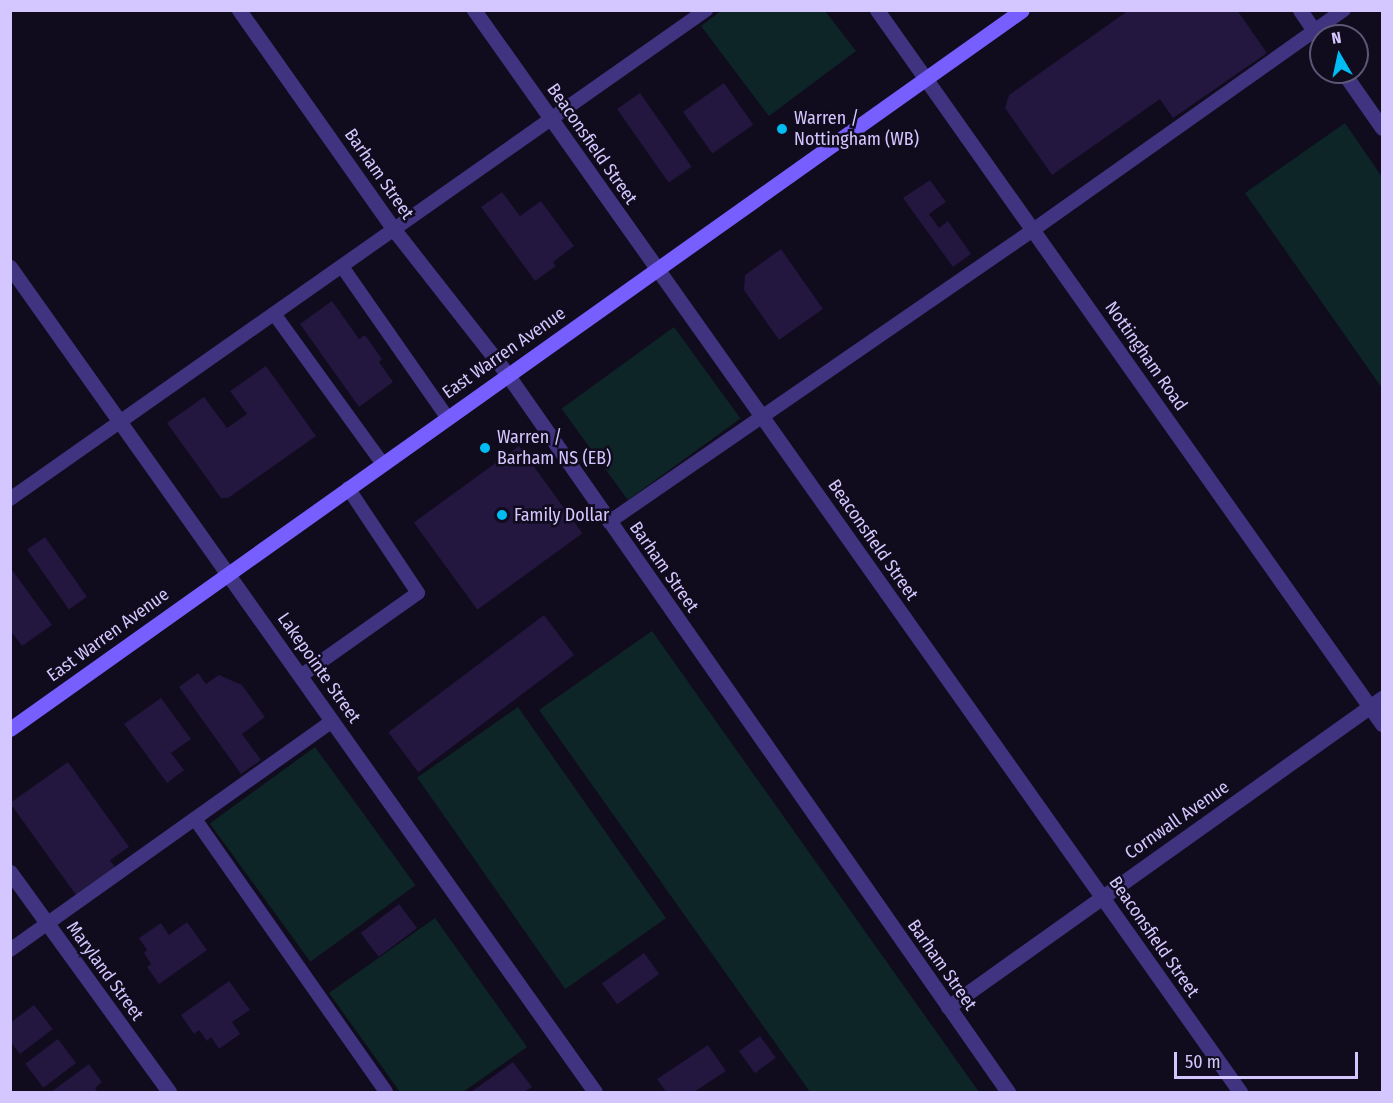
<!DOCTYPE html>
<html>
<head>
<meta charset="utf-8">
<style>
  body { margin:0 }
  #map { position:relative; width:1393px; height:1103px; overflow:hidden; background:#100b1d; font-family:"Fira Sans Condensed",sans-serif }
  div>[style] { position:absolute }
  .green>* { inset:0; background:#0e2527; transform-origin:0 0 }
  .building>* { inset:0; background:#23163f; transform-origin:0 0 }
  .service>* { height:14px; margin:-7px; padding:0 7px; transform-origin:7px; border-radius:7px; background:#40337f }
  .minor>* { height:15px; margin:-7.5px; padding:0 7.5px; transform-origin:7.5px; border-radius:7.5px; background:#40337f }
  .secondary>* { height:15px; margin:-7.5px; padding:0 7.5px; transform-origin:7.5px; border-radius:7.5px; background:#765eff }
  .dots>* { width:16px; height:16px; translate:-50% -50%; box-sizing:border-box; border:3px solid #100b1d; border-radius:50% }
  span { translate:-50% -50%; white-space:nowrap; text-align:center; line-height:1.15; -webkit-text-stroke:5px #100b1d; paint-order:stroke }
  .poi-label { font-size:18px; color:#d4c7ff }
  .left { translate:0 -50%; text-align:left }
  .street-label { font-size:18px; color:#d4c7ff }
  .frame { position:absolute; inset:0; border:12px solid #d4c7ff; pointer-events:none }
  .north { position:absolute; left:1309px; top:24px; width:60px; height:60px; box-sizing:border-box; background:#100b1d; border:2px solid #5e5677; border-radius:50%; rotate:351deg; font-size:16px; font-weight:700; line-height:24px; text-align:center; color:#d4c7ff }
  .north::after { content:''; display:block; margin:auto; width:21px; height:27px; background:#00bcf2; clip-path:polygon(50% 0,100% 100%,50% 72%,0 100%) }
  .scale { position:absolute; left:1174px; top:1052px; width:184px; height:27px; box-sizing:border-box; border:3px solid #d4c7ff; border-top:0; padding-left:8px; font-size:18px; line-height:21px; white-space:nowrap; color:#d4c7ff; -webkit-text-stroke:4px #100b1d; paint-order:stroke }
</style>
</head>
<body>
<div id="map">
  <div class="green">
    <i style="clip-path:polygon(722px 10px,825px 11px,856px 51px,769px 116px,701px 26px)"></i>
    <i style="clip-path:polygon(1345px 123px,1382px 177px,1382px 388px,1245px 193px)"></i>
    <i style="left:674px;top:327px;width:113px;height:139px;rotate:54deg"></i>
    <i style="clip-path:polygon(652px 631px,979px 1092px,810px 1092px,539px 710px)"></i>
    <i style="left:518px;top:707px;width:258px;height:123px;rotate:55deg"></i>
    <i style="left:315px;top:747px;width:171px;height:130px;rotate:54deg"></i>
    <i style="clip-path:polygon(435px 918px,527px 1047px,463px 1092px,400px 1092px,329px 993px)"></i>
  </div>
  <div class="building">
    <i style="clip-path:polygon(1129px 10px,1237px 10px,1267px 53px,1173px 118px,1160px 99px,1052px 175px,1005px 108px,1009px 95px)"></i>
    <i style="left:724px;top:83px;width:51px;height:50px;rotate:55deg"></i>
    <i style="left:640px;top:93px;width:90px;height:28px;rotate:55deg"></i>
    <i style="clip-path:polygon(930px 180px,946px 202px,929px 214px,939px 228px,948px 221px,971px 254px,953px 267px,903px 198px)"></i>
    <i style="clip-path:polygon(502px 192px,520px 216px,541px 201px,574px 246px,553px 262px,556px 266px,535px 281px,481px 207px)"></i>
    <i style="clip-path:polygon(781px 249px,823px 309px,779px 340px,744px 290px,745px 275px)"></i>
    <i style="clip-path:polygon(332px 301px,359px 339px,365px 335px,382px 359px,379px 362px,393px 382px,359px 407px,300px 324px)"></i>
    <i style="clip-path:polygon(266px 366px,316px 436px,228px 498px,221px 498px,167px 423px,204px 397px,227px 428px,247px 414px,230px 391px)"></i>
    <i style="left:519px;top:446px;width:108px;height:130px;rotate:54deg"></i>
    <i style="left:45px;top:537px;width:73px;height:22px;rotate:55deg"></i>
    <i style="clip-path:polygon(10px 567px,52px 625px,22px 646px,10px 630px)"></i>
    <i style="left:544px;top:615px;width:50px;height:195px;rotate:53deg"></i>
    <i style="clip-path:polygon(198px 673px,206px 684px,219px 675px,242px 685px,265px 717px,242px 734px,261px 760px,241px 774px,179px 687px)"></i>
    <i style="clip-path:polygon(161px 698px,191px 739px,171px 753px,184px 770px,167px 783px,124px 724px)"></i>
    <i style="clip-path:polygon(68px 762px,129px 847px,110px 860px,115px 867px,76px 895px,10px 803px)"></i>
    <i style="left:399px;top:904px;width:30px;height:48px;rotate:53deg"></i>
    <i style="clip-path:polygon(187px 922px,207px 950px,159px 984px,147px 967px,151px 964px,144px 953px,147px 950px,139px 938px,161px 923px,169px 935px)"></i>
    <i style="left:644px;top:953px;width:26px;height:52px;rotate:54deg"></i>
    <i style="clip-path:polygon(229px 981px,250px 1010px,232px 1022px,240px 1034px,219px 1049px,211px 1037px,207px 1041px,199px 1030px,194px 1034px,181px 1015px)"></i>
    <i style="clip-path:polygon(34px 1005px,53px 1029px,20px 1054px,10px 1041px,10px 1023px)"></i>
    <i style="left:760px;top:1036px;width:27px;height:26px;rotate:54deg"></i>
    <i style="left:58px;top:1039px;width:30px;height:41px;rotate:53deg"></i>
    <i style="clip-path:polygon(708px 1045px,726px 1071px,694px 1092px,666px 1092px,657px 1079px)"></i>
    <i style="clip-path:polygon(513px 1062px,532px 1087px,524px 1092px,471px 1092px)"></i>
    <i style="clip-path:polygon(89px 1064px,102px 1082px,95px 1088px,98px 1092px,51px 1092px)"></i>
  </div>
  <div class="service">
    <i style="left:343px;top:268px;width:182px;rotate:55.1deg"></i>
    <i style="left:275px;top:315px;width:183px;rotate:54.1deg"></i>
    <i style="left:10px;top:499px;width:851px;rotate:-35.09deg"></i>
    <i style="left:609px;top:522px;width:515px;rotate:-34.55deg"></i>
    <i style="left:1033px;top:230px;width:381px;rotate:-35.3deg"></i>
    <i style="left:302px;top:675px;width:142px;rotate:-35.3deg"></i>
    <i style="left:418px;top:593px;width:126px;rotate:-123.7deg"></i>
    <i style="left:195px;top:819px;width:333px;rotate:55deg"></i>
    <i style="left:10px;top:950px;width:395px;rotate:-35.4deg"></i>
  </div>
  <div class="minor">
    <i style="left:239px;top:10px;width:271px;rotate:54.8deg"></i>
    <i style="left:395px;top:231px;width:182px;rotate:51.9deg"></i>
    <i style="left:507px;top:374px;width:876px;rotate:55.09deg"></i>
    <i style="left:474px;top:10px;width:1326px;rotate:54.7deg"></i>
    <i style="left:877px;top:10px;width:875px;rotate:54.73deg"></i>
    <i style="left:1300px;top:10px;width:37px;rotate:56deg"></i>
    <i style="left:1343px;top:72px;width:68px;rotate:55.1deg"></i>
    <i style="left:10px;top:267px;width:1011px;rotate:54.66deg"></i>
    <i style="left:10px;top:872px;width:271px;rotate:54.1deg"></i>
    <i style="left:948px;top:1007px;width:533px;rotate:-35.45deg"></i>
  </div>
  <div class="secondary">
    <i style="left:10px;top:729px;width:1241px;rotate:-35.39deg"></i>
  </div>
  <div class="dots">
    <i style="left:782px;top:129px;background:#00bcf2"></i>
    <i style="left:485px;top:448px;background:#00bcf2"></i>
    <i style="left:502px;top:515px;background:#00bcf2"></i>
  </div>
  <div class="poi-label">
    <span class="left" style="left:794px;top:129px">Warren /<br>Nottingham (WB)</span>
    <span class="left" style="left:497px;top:448px">Warren /<br>Barham NS (EB)</span>
    <span class="left" style="left:514px;top:515px">Family Dollar</span>
  </div>
  <div class="street-label">
    <span style="left:592px;top:144px;rotate:55deg">Beaconsfield Street</span>
    <span style="left:379px;top:174px;rotate:55deg">Barham Street</span>
    <span style="left:504px;top:353px;rotate:-35deg">East Warren Avenue</span>
    <span style="left:1146px;top:356px;rotate:55deg">Nottingham Road</span>
    <span style="left:873px;top:540px;rotate:55deg">Beaconsfield Street</span>
    <span style="left:664px;top:567px;rotate:55deg">Barham Street</span>
    <span style="left:108px;top:635px;rotate:-36deg">East Warren Avenue</span>
    <span style="left:319px;top:668px;rotate:55deg">Lakepointe Street</span>
    <span style="left:1177px;top:820px;rotate:-35deg">Cornwall Avenue</span>
    <span style="left:1154px;top:937px;rotate:55deg">Beaconsfield Street</span>
    <span style="left:942px;top:965px;rotate:55deg">Barham Street</span>
    <span style="left:105px;top:971px;rotate:54deg">Maryland Street</span>
  </div>
  <div class="frame"></div>
  <div class="north">N</div>
  <div class="scale">50 m</div>
</div>
</body>
</html>
